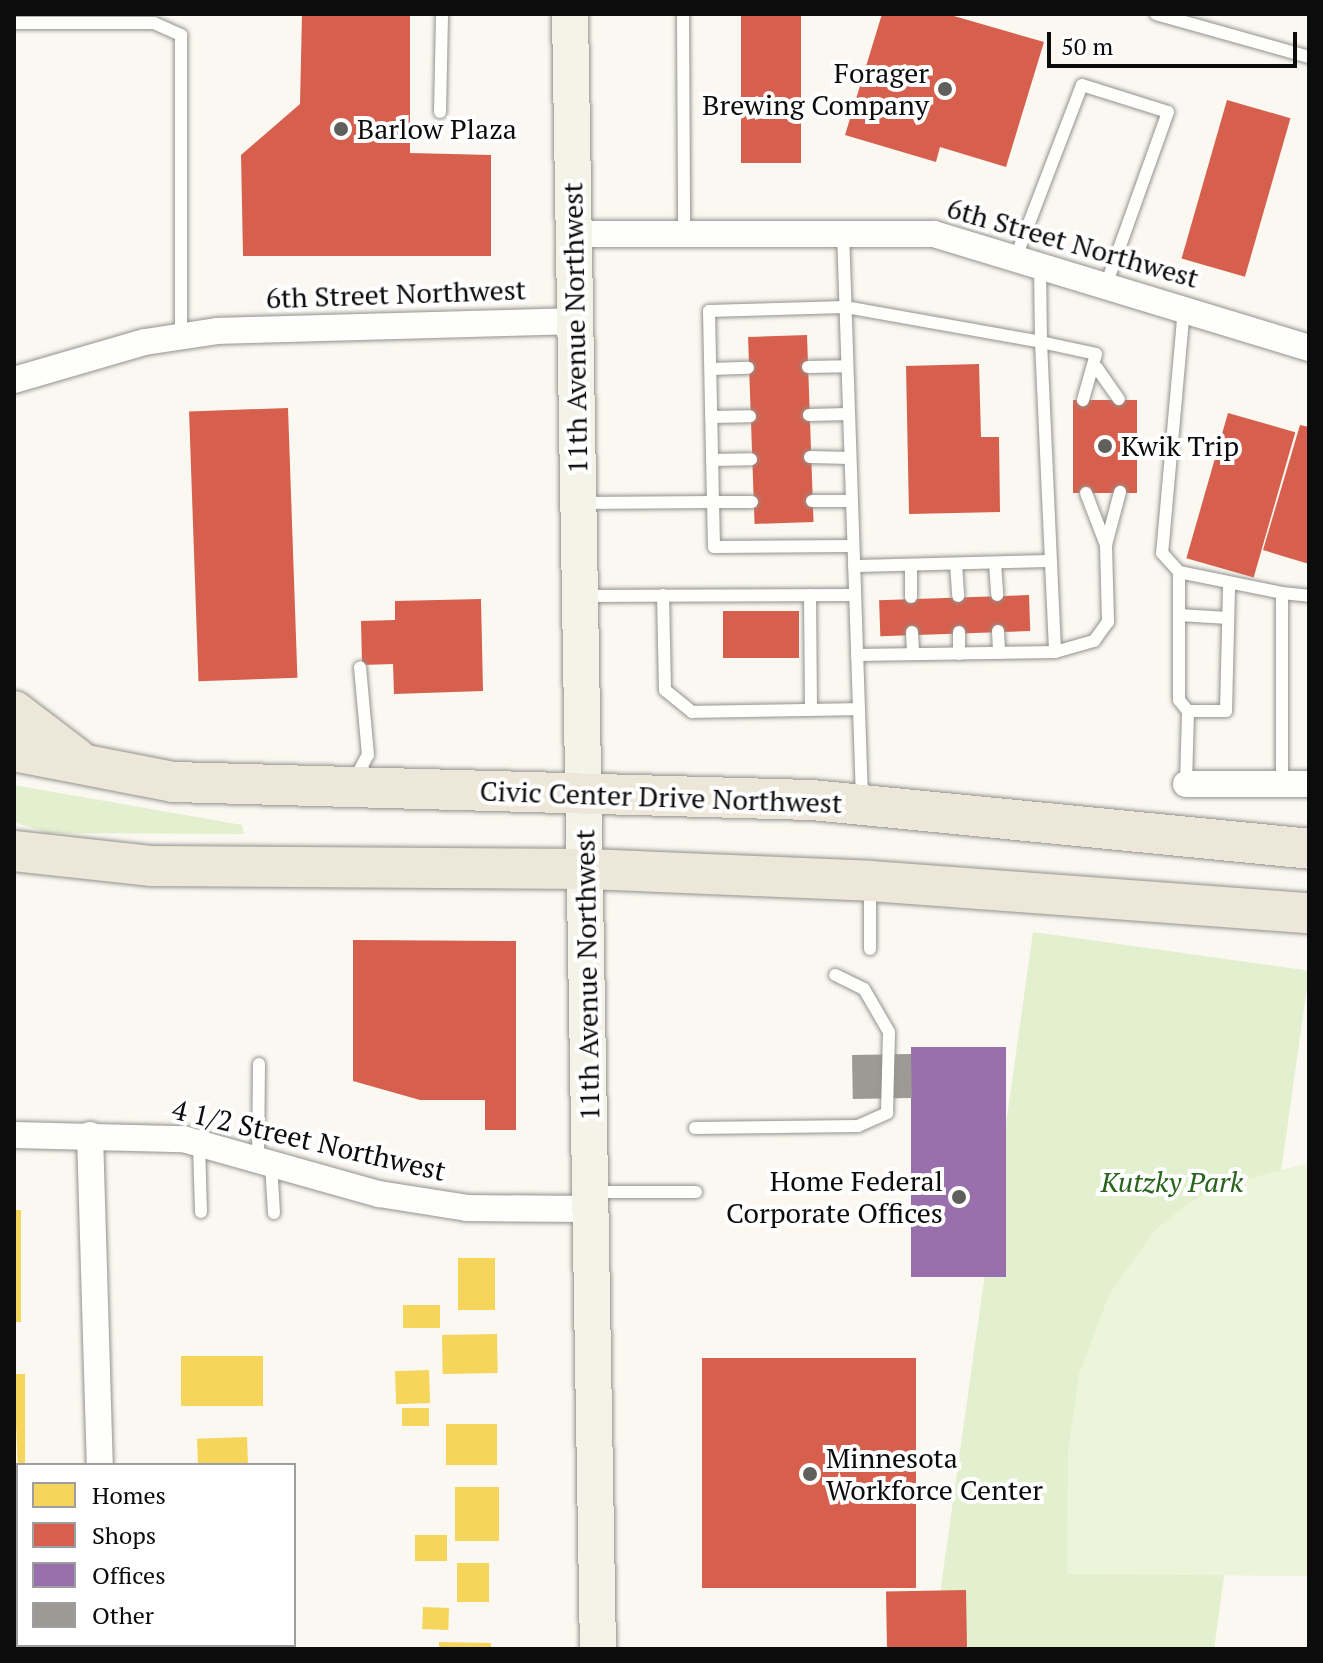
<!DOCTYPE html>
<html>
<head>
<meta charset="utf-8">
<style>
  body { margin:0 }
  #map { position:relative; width:1323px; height:1663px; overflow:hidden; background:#faf8f0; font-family:"PT Serif",serif }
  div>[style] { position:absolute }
  .green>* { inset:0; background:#e2f0d0; transform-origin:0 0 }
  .pitch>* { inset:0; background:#ecf4d9 }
  .homes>* { inset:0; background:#f6d55c; transform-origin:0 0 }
  .shops>* { inset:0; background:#d6604d; transform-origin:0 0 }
  .offices>* { inset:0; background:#9970ab; transform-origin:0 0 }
  .building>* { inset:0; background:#9d9a96; transform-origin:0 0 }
  .roads { filter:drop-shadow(0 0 2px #93928f) drop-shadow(0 0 2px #93928f) }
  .lane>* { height:12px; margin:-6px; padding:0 6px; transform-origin:6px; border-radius:6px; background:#fefefd }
  .street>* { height:26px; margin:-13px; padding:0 13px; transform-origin:13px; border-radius:13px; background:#fefefd }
  .secondary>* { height:36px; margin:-18px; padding:0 18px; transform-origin:18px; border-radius:18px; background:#f4f3e8 }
  .primary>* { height:40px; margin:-20px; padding:0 20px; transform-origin:20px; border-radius:20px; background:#ece7d8 }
  .dots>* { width:22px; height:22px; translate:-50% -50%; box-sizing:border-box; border:4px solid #fff; border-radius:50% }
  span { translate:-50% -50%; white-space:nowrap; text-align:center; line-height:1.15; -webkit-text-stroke:8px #fff; paint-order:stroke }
  .poi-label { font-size:28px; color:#0c0c0c }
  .right { translate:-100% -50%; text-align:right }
  .left { translate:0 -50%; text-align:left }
  .street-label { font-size:28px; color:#0c0c0c }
  .park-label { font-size:28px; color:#29641c; font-style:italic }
  .frame { position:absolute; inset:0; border:16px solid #0c0c0c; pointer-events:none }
  .legend { position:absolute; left:16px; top:1463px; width:280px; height:184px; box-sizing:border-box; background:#fff; border:2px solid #9e9e9e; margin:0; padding:10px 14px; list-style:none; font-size:24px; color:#0c0c0c }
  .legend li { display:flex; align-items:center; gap:16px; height:40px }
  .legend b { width:40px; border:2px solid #9e9e9e }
  .scale { position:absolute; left:1047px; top:32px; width:250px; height:36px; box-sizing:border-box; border:4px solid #0c0c0c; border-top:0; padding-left:10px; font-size:24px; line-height:28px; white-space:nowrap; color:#0c0c0c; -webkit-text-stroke:6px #fff; paint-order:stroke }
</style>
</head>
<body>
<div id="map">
  <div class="green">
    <i style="clip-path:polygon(14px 785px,242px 825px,244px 834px,48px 833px,14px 822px)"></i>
    <i style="left:1033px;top:932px;width:279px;height:717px;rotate:8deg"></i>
  </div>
  <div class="pitch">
    <i style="clip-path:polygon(1309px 1163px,1309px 1576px,1067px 1574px,1068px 1453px,1079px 1374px,1109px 1295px,1154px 1231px,1187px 1204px,1220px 1186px)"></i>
  </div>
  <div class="homes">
    <i style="left:14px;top:1210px;width:7px;height:112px"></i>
    <i style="left:458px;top:1258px;width:37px;height:52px"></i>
    <i style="left:403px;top:1305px;width:37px;height:23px"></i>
    <i style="left:497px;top:1334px;width:39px;height:55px;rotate:89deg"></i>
    <i style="left:181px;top:1356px;width:82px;height:50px"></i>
    <i style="left:429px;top:1370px;width:33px;height:34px;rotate:88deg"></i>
    <i style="clip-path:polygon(14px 1374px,25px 1374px,25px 1465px,18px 1472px)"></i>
    <i style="left:402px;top:1408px;width:27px;height:18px"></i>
    <i style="left:497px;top:1424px;width:41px;height:51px;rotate:90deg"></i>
    <i style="left:247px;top:1437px;width:28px;height:50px;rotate:88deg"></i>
    <i style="left:499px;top:1487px;width:54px;height:44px;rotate:90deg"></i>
    <i style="left:415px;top:1535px;width:32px;height:26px"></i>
    <i style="left:457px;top:1563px;width:32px;height:39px"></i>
    <i style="left:423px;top:1607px;width:26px;height:22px;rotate:2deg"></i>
    <i style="clip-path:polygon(439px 1642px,491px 1643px,491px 1649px,439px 1649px)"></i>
  </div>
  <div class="shops">
    <i style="clip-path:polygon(302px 14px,410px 14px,410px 153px,491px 155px,491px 256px,243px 256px,241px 155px,300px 104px)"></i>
    <i style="left:741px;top:14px;width:60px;height:149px"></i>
    <i style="clip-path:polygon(882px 14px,947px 14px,1044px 42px,1006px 167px,940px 147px,936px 162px,845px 135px)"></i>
    <i style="left:1227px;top:100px;width:66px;height:165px;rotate:16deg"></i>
    <i style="left:807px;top:335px;width:187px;height:59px;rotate:88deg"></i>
    <i style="clip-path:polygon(979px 364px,981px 437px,999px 437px,1000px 512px,909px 514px,906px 366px)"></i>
    <i style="left:1073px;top:400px;width:64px;height:93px"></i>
    <i style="left:288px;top:408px;width:270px;height:99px;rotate:88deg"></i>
    <i style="left:1228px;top:413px;width:70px;height:151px;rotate:16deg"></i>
    <i style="clip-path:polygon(1300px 425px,1309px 427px,1309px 564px,1263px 550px)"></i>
    <i style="left:1029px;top:595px;width:36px;height:150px;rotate:88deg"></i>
    <i style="clip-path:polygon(481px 599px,483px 691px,394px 694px,393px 664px,362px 665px,361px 621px,395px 620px,395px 601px)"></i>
    <i style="left:799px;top:611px;width:47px;height:76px;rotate:90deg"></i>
    <i style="clip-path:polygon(353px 940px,516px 941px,516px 1130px,485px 1130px,485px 1100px,420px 1100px,353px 1081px)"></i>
    <i style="left:916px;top:1358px;width:230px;height:214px;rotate:90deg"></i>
    <i style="left:966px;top:1590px;width:59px;height:80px;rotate:89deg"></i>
  </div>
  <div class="offices">
    <i style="left:911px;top:1047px;width:95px;height:230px"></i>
  </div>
  <div class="building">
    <i style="left:911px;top:1054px;width:44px;height:59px;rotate:89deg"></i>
  </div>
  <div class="roads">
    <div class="lane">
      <i style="left:683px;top:14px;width:216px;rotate:89.7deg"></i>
      <i style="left:1156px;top:14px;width:159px;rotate:15.7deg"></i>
      <i style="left:14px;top:23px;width:140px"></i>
      <i style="left:154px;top:23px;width:30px;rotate:24deg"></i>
      <i style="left:181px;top:35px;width:301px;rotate:90deg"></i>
      <i style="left:440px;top:112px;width:98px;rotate:-88.8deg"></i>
      <i style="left:843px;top:232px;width:568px;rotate:88.08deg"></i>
      <i style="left:1016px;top:257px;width:184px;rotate:-69deg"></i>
      <i style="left:1082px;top:85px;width:90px;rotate:17.4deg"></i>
      <i style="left:1168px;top:112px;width:184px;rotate:109.7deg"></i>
      <i style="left:1040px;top:264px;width:78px;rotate:89.3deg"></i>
      <i style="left:1041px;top:342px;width:56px;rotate:12.3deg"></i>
      <i style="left:1096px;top:354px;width:48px;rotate:105.8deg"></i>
      <i style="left:1184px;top:308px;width:246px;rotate:95.1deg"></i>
      <i style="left:1162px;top:553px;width:25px;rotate:48deg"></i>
      <i style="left:1179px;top:572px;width:105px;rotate:11.5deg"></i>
      <i style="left:808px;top:367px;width:39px;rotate:-1deg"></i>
      <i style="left:1097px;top:368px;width:38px;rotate:55deg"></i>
      <i style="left:711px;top:369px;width:37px;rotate:-2deg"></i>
      <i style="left:809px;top:415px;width:40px;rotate:-1.4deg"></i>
      <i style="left:711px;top:417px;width:39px;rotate:-1deg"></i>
      <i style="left:810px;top:457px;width:40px;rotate:1.4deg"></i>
      <i style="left:712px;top:460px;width:39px;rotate:-1deg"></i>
      <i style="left:1086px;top:493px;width:56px;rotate:69deg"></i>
      <i style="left:812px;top:501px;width:40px"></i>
      <i style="left:752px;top:502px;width:39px;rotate:180deg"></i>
      <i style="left:713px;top:502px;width:191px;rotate:-91.2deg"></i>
      <i style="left:709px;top:311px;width:136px;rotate:-1.7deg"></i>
      <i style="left:845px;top:307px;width:199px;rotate:10.1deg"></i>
      <i style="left:1041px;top:342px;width:310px;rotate:87.4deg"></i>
      <i style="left:1055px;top:652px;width:198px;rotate:179.1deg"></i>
      <i style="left:582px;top:503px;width:131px;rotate:-0.4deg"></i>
      <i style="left:713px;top:502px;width:45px;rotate:88.7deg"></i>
      <i style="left:714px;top:547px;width:139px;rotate:-0.4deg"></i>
      <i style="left:995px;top:563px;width:32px;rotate:86deg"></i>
      <i style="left:956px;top:564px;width:32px;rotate:86deg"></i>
      <i style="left:911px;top:565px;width:32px;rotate:90deg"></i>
      <i style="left:854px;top:566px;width:197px;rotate:-1.5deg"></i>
      <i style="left:1179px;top:572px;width:128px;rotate:90deg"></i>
      <i style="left:1179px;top:700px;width:14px;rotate:51deg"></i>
      <i style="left:1188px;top:711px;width:38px"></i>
      <i style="left:1226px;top:711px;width:127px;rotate:-88.6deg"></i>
      <i style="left:663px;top:595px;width:95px;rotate:88.8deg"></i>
      <i style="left:665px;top:690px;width:35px;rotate:39deg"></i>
      <i style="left:692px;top:712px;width:167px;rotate:-1deg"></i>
      <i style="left:810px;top:595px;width:115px;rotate:89.5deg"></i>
      <i style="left:582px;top:596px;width:273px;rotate:-0.2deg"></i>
      <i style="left:1179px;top:615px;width:49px;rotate:3.5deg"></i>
      <i style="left:998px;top:631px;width:22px;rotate:87deg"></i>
      <i style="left:912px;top:632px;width:22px;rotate:87deg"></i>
      <i style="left:959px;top:632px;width:22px;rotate:90deg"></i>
      <i style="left:1055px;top:652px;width:41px;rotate:-15.8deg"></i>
      <i style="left:1094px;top:641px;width:24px;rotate:-54deg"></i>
      <i style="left:1108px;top:622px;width:77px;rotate:-91.5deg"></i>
      <i style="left:1106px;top:545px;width:55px;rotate:-75.2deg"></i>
      <i style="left:355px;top:779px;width:27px;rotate:-62deg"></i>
      <i style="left:368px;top:755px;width:88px;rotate:-95.2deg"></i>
      <i style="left:1186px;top:784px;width:73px;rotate:-88.4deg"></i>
      <i style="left:1282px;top:784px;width:191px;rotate:-90deg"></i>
      <i style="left:1282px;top:593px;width:27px;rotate:6deg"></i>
      <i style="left:870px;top:888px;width:61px;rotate:90deg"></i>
      <i style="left:695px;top:1128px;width:163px;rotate:-0.7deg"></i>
      <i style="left:858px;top:1126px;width:32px;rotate:-24deg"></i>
      <i style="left:887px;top:1113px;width:81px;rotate:-88.6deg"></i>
      <i style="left:889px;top:1032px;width:50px;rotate:-120.2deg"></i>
      <i style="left:864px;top:989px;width:32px;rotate:-154deg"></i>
      <i style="left:199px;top:1144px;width:68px;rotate:88.3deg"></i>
      <i style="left:258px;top:1160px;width:96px;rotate:-89.4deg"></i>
      <i style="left:271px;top:1164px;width:49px;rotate:86.5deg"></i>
      <i style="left:593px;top:1192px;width:103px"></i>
    </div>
    <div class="street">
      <i style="left:574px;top:234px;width:360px"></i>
      <i style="left:934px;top:234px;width:392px;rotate:16.9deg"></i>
      <i style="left:14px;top:380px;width:136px;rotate:-16.2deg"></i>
      <i style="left:145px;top:342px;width:74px;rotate:-8.6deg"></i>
      <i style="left:218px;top:331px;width:357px;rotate:-1.6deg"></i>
      <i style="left:1186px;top:784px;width:123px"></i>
      <i style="left:14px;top:1135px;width:169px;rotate:1.4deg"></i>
      <i style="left:183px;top:1139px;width:204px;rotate:15.7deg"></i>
      <i style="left:379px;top:1194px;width:89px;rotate:9deg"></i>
      <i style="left:467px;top:1208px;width:123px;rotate:0.5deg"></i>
      <i style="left:90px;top:1135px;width:330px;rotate:88.3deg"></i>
      <i style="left:14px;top:1577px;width:4px"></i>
    </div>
    <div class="secondary">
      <i style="left:570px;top:14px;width:1635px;rotate:89.02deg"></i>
    </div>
    <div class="primary">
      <i style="left:14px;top:711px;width:78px;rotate:37.2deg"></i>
      <i style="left:14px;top:751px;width:163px;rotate:11deg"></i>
      <i style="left:174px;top:782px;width:638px;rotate:1.62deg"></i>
      <i style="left:812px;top:800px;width:499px;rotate:5.6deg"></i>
      <i style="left:14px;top:851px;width:139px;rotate:6.2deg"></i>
      <i style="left:152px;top:866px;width:435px;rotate:0.4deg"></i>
      <i style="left:587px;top:869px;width:283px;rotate:2.4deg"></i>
      <i style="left:870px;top:881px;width:440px;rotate:4.2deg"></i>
    </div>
  </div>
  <div class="dots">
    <i style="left:945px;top:89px;background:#5f5f5c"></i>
    <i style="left:341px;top:129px;background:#5f5f5c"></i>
    <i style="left:1105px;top:446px;background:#5f5f5c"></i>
    <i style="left:959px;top:1197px;background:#5f5f5c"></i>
    <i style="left:810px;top:1474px;background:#5f5f5c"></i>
  </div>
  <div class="poi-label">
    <span class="right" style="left:929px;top:89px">Forager<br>Brewing Company</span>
    <span class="left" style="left:357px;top:129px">Barlow Plaza</span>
    <span class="left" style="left:1121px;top:446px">Kwik Trip</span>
    <span class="right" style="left:943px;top:1197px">Home Federal<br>Corporate Offices</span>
    <span class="left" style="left:826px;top:1474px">Minnesota<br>Workforce Center</span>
  </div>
  <div class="street-label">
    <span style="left:1073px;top:243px;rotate:16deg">6th Street Northwest</span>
    <span style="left:396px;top:294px;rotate:-2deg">6th Street Northwest</span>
    <span style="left:575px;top:328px;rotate:-91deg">11th Avenue Northwest</span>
    <span style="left:661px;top:797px;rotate:2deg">Civic Center Drive Northwest</span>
    <span style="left:587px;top:975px;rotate:-91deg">11th Avenue Northwest</span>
    <span style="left:309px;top:1140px;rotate:13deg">4 1/2 Street Northwest</span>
  </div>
  <div class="park-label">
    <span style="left:1172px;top:1182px">Kutzky Park</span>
  </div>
  <div class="frame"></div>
  <ul class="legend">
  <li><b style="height:22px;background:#f6d55c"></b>Homes</li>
  <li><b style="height:22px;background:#d6604d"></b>Shops</li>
  <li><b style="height:22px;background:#9970ab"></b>Offices</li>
  <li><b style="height:22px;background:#9d9a96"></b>Other</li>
  </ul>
  <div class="scale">50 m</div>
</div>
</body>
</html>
